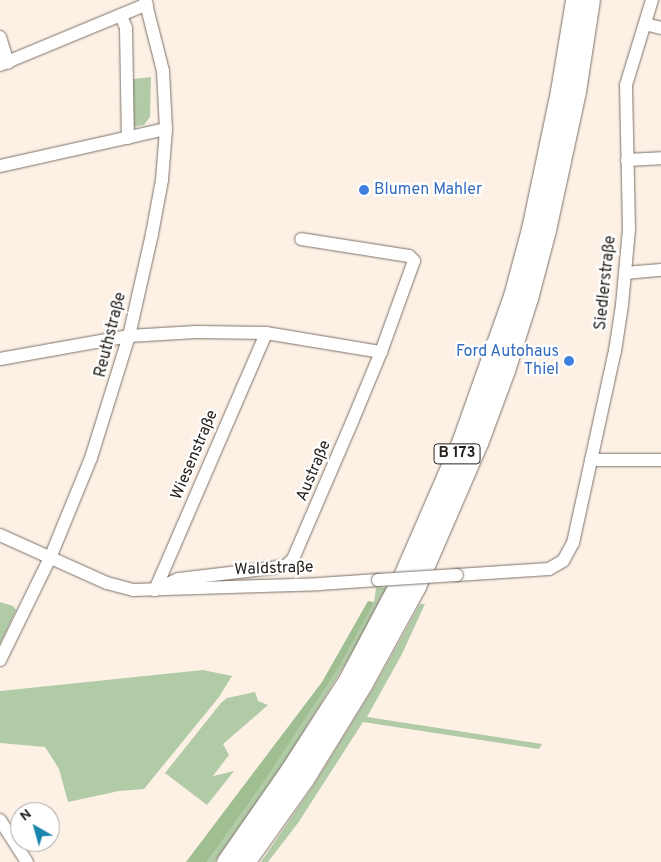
<!DOCTYPE html>
<html>
<head>
<meta charset="utf-8">
<style>
  body { margin:0 }
  #map { position:relative; width:661px; height:862px; overflow:hidden; background:#fdf1e6; font-family:Overpass,sans-serif }
  div>[style] { position:absolute }
  .green>* { inset:0; background:#b2cba7 }
  .forest>* { inset:0; background:#9fbe91 }
  .roads { filter:drop-shadow(0 0 1px #7c7168) drop-shadow(0 0 1px #7c7168) }
  .minor>* { height:12px; margin:-6px; padding:0 6px; transform-origin:6px; border-radius:6px; background:#fff }
  .highway>* { height:19px; margin:-9.5px; padding:0 9.5px; transform-origin:9.5px; border-radius:9.5px; background:#fff }
  .bridges { filter:drop-shadow(0 0 1px #7c7168) drop-shadow(0 0 1px #7c7168) }
  .minor-bridge>* { height:12px; margin:-6px; padding:0 6px; transform-origin:6px; border-radius:6px; background:#fff }
  .dots>* { width:14px; height:14px; translate:-50% -50%; box-sizing:border-box; border:2px solid #fff; border-radius:50% }
  span { translate:-50% -50%; white-space:nowrap; text-align:center; line-height:1.15; -webkit-text-stroke:4.5px #fff; paint-order:stroke }
  .shield-label span { padding:1px 4px; background:#fff; border:1px solid; border-radius:4px; -webkit-text-stroke-width:0 }
  .shield-label { font-size:15px; color:#27221e; font-weight:700 }
  .shop-label { font-size:16px; color:#366cbe }
  .left { translate:0 -50%; text-align:left }
  .right { translate:-100% -50%; text-align:right }
  .street-label { font-size:16px; color:#27221e }
  .north { position:absolute; left:10px; top:802px; width:50px; height:50px; box-sizing:border-box; background:#fff; border:1px solid #a9a7a5; border-radius:50%; rotate:322deg; font-size:14px; font-weight:700; line-height:20px; text-align:center; color:#27221e }
  .north::after { content:''; display:block; margin:auto; width:18px; height:22px; background:#1c85ae; clip-path:polygon(50% 0,100% 100%,50% 72%,0 100%) }
</style>
</head>
<body>
<div id="map">
  <div class="green">
    <i style="clip-path:polygon(151px 77px,150px 117px,144px 125px,133px 127px,133px 79px)"></i>
    <i style="clip-path:polygon(387px 587px,351px 655px,281px 768px,215px 862px,207px 862px,255px 795px,374px 602px,376px 588px)"></i>
    <i style="clip-path:polygon(0 602px,13px 606px,16px 610px,0 644px)"></i>
    <i style="clip-path:polygon(420px 604px,425px 604px,402px 654px,367px 717px,542px 744px,539px 749px,363px 722px,298px 823px,268px 862px,261px 862px,315px 783px,374px 687px)"></i>
    <i style="clip-path:polygon(203px 670px,232px 676px,219px 697px,144px 789px,119px 791px,68px 802px,59px 769px,45px 747px,0 743px,0 691px)"></i>
    <i style="clip-path:polygon(255px 692px,258px 701px,268px 705px,223px 744px,229px 755px,213px 776px,234px 771px,207px 805px,165px 773px,221px 703px,227px 698px)"></i>
  </div>
  <div class="forest">
    <i style="clip-path:polygon(368px 601px,374px 602px,340px 665px,255px 795px,207px 862px,186px 862px,322px 682px)"></i>
  </div>
  <div class="roads">
    <div class="minor">
      <i style="left:121px;top:16px;width:13px;rotate:67deg"></i>
      <i style="left:126px;top:28px;width:110px;rotate:89deg"></i>
      <i style="left:645px;top:24px;width:16px;rotate:14deg"></i>
      <i style="left:0;top:37px;width:27px;rotate:73deg"></i>
      <i style="left:0;top:65px;width:159px;rotate:-22.5deg"></i>
      <i style="left:627px;top:160px;width:34px;rotate:-3deg"></i>
      <i style="left:0;top:166px;width:170px;rotate:-12.6deg"></i>
      <i style="left:625px;top:273px;width:36px;rotate:-5deg"></i>
      <i style="left:0;top:359px;width:131px;rotate:-10.1deg"></i>
      <i style="left:129px;top:336px;width:67px;rotate:-3.4deg"></i>
      <i style="left:196px;top:332px;width:70px;rotate:0.8deg"></i>
      <i style="left:266px;top:333px;width:117px;rotate:9.4deg"></i>
      <i style="left:591px;top:460px;width:70px"></i>
      <i style="left:0;top:535px;width:117px;rotate:24.2deg"></i>
      <i style="left:107px;top:583px;width:27px;rotate:15deg"></i>
      <i style="left:133px;top:590px;width:186px;rotate:-1.8deg"></i>
      <i style="left:319px;top:584px;width:59px;rotate:-3.9deg"></i>
      <i style="left:457px;top:575px;width:92px;rotate:-3.7deg"></i>
      <i style="left:549px;top:569px;width:16px;rotate:-30deg"></i>
      <i style="left:563px;top:561px;width:21px;rotate:-61deg"></i>
      <i style="left:573px;top:543px;width:197px;rotate:-77.7deg"></i>
      <i style="left:615px;top:351px;width:47px;rotate:-81.3deg"></i>
      <i style="left:622px;top:305px;width:76px;rotate:-84.7deg"></i>
      <i style="left:629px;top:229px;width:144px;rotate:-91.2deg"></i>
      <i style="left:626px;top:85px;width:89px;rotate:-73deg"></i>
      <i style="left:155px;top:590px;width:26px;rotate:-25deg"></i>
      <i style="left:179px;top:579px;width:94px;rotate:-6.7deg"></i>
      <i style="left:272px;top:568px;width:15px;rotate:-11deg"></i>
      <i style="left:287px;top:565px;width:8px;rotate:-45deg"></i>
      <i style="left:293px;top:559px;width:149px;rotate:-66.7deg"></i>
      <i style="left:352px;top:422px;width:76px;rotate:-67.5deg"></i>
      <i style="left:381px;top:352px;width:97px;rotate:-70.1deg"></i>
      <i style="left:414px;top:261px;width:7px;rotate:-135deg"></i>
      <i style="left:409px;top:256px;width:109px;rotate:-171.1deg"></i>
      <i style="left:155px;top:590px;width:280px;rotate:-66.6deg"></i>
      <i style="left:0;top:660px;width:114px;rotate:-63.9deg"></i>
      <i style="left:50px;top:558px;width:108px;rotate:-67.7deg"></i>
      <i style="left:91px;top:458px;width:128px;rotate:-72.7deg"></i>
      <i style="left:129px;top:336px;width:105px;rotate:-77.3deg"></i>
      <i style="left:152px;top:234px;width:55px;rotate:-79.5deg"></i>
      <i style="left:162px;top:180px;width:51px;rotate:-85.5deg"></i>
      <i style="left:166px;top:129px;width:58px;rotate:-93deg"></i>
      <i style="left:163px;top:71px;width:73px;rotate:-104.2deg"></i>
      <i style="left:0;top:820px;width:50px;rotate:57.3deg"></i>
    </div>
    <div class="highway">
      <i style="left:226px;top:862px;width:112px;rotate:-55.2deg"></i>
      <i style="left:290px;top:770px;width:107px;rotate:-57.2deg"></i>
      <i style="left:348px;top:680px;width:115px;rotate:-62.1deg"></i>
      <i style="left:402px;top:578px;width:150px;rotate:-66.5deg"></i>
      <i style="left:462px;top:440px;width:153px;rotate:-70.5deg"></i>
      <i style="left:513px;top:296px;width:69px;rotate:-75deg"></i>
      <i style="left:531px;top:229px;width:141px;rotate:-78.1deg"></i>
      <i style="left:560px;top:91px;width:92px;rotate:-80.6deg"></i>
      <i style="left:245px;top:862px;width:102px;rotate:-54.6deg"></i>
      <i style="left:304px;top:779px;width:113px;rotate:-58.4deg"></i>
      <i style="left:363px;top:683px;width:111px;rotate:-61.3deg"></i>
      <i style="left:416px;top:586px;width:156px;rotate:-66.6deg"></i>
      <i style="left:478px;top:443px;width:78px;rotate:-69.7deg"></i>
      <i style="left:505px;top:370px;width:76px;rotate:-72.3deg"></i>
      <i style="left:528px;top:298px;width:70px;rotate:-75.2deg"></i>
      <i style="left:546px;top:230px;width:142px;rotate:-77.8deg"></i>
      <i style="left:576px;top:91px;width:92px;rotate:-81.3deg"></i>
    </div>
  </div>
  <div class="bridges">
    <div class="minor-bridge">
      <i style="left:378px;top:580px;width:79px;rotate:-3.6deg"></i>
    </div>
  </div>
  <div class="dots">
    <i style="left:364px;top:190px;background:#3f7fe0"></i>
    <i style="left:569px;top:361px;background:#3f7fe0"></i>
  </div>
  <div class="shield-label">
    <span style="left:457px;top:454px">B 173</span>
  </div>
  <div class="shop-label">
    <span class="left" style="left:374px;top:190px">Blumen Mahler</span>
    <span class="right" style="left:559px;top:361px">Ford Autohaus<br>Thiel</span>
  </div>
  <div class="street-label">
    <span style="left:606px;top:283px;rotate:-84deg">Siedlerstraße</span>
    <span style="left:111px;top:335px;rotate:-76deg">Reuthstraße</span>
    <span style="left:195px;top:455px;rotate:-67deg">Wiesenstraße</span>
    <span style="left:314px;top:471px;rotate:-67deg">Austraße</span>
    <span style="left:274px;top:569px;rotate:-2deg">Waldstraße</span>
  </div>
  <div class="north">N</div>
</div>
</body>
</html>
